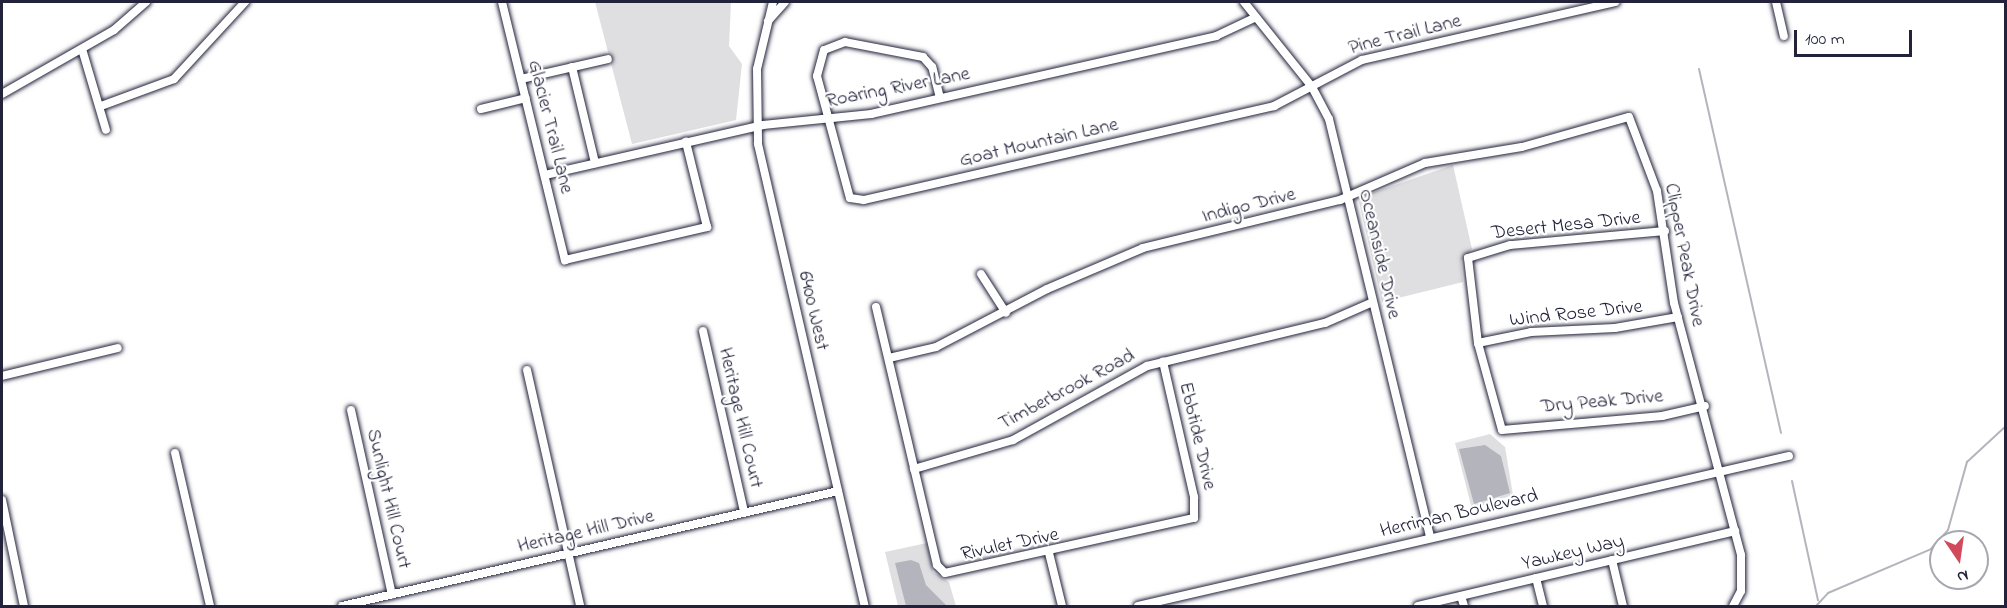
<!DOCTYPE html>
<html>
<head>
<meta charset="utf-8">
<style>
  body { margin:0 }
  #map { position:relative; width:2007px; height:608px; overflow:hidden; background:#fff; font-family:"Indie Flower",sans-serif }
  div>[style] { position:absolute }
  .green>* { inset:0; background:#dfdfe2 }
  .water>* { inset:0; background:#b4b4bc }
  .stream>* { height:2px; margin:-1px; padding:0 1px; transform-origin:1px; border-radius:1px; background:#b4b4bc }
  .roads { filter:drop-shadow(0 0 2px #22223b) drop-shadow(0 0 2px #22223b) }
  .minor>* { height:8px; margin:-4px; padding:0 4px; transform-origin:4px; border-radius:4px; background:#fff }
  span { translate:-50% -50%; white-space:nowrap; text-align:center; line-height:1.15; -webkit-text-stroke:4.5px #fff; paint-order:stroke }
  .street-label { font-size:20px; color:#22223b }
  .frame { position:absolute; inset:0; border:3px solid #22223b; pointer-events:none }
  .north { position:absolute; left:1929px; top:530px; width:60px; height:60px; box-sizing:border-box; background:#fff; border:2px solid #a7a7b1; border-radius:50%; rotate:167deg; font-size:16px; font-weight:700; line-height:24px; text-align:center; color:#22223b }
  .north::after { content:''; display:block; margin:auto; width:21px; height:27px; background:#d1495b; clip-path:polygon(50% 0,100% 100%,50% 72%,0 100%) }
  .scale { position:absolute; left:1794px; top:30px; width:118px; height:27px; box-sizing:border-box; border:3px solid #22223b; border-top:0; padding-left:8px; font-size:18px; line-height:21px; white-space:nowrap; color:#22223b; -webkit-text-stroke:4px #fff; paint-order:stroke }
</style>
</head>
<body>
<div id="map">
  <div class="green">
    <i style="clip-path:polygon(595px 2px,731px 2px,729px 46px,742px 64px,736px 120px,632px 144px)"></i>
    <i style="clip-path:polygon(1453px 165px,1472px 249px,1461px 261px,1463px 282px,1382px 302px,1359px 202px,1366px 195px)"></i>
    <i style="clip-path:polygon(1490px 434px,1505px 447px,1513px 495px,1472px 509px,1455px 443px)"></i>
    <i style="clip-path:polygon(927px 543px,933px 572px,949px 582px,956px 606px,898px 606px,885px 552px)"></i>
  </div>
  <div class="water">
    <i style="clip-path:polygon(1485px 445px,1501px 456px,1510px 493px,1474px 504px,1459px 449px)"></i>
    <i style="clip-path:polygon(911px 560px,919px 563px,926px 585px,947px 606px,906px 606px,895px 563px)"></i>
  </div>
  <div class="stream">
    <i style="left:1699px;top:69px;width:373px;rotate:77.3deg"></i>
    <i style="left:1792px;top:481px;width:122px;rotate:77.7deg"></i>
    <i style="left:1816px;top:606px;width:18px;rotate:-47deg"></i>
    <i style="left:1828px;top:593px;width:112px;rotate:-23.1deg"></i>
    <i style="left:1931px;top:549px;width:25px;rotate:-48deg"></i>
    <i style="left:1948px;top:530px;width:71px;rotate:-74.4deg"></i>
    <i style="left:1967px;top:462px;width:53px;rotate:-42.7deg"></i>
  </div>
  <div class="roads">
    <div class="minor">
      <i style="left:502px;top:2px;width:266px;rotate:76.3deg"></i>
      <i style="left:565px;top:260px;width:146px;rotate:-13.1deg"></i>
      <i style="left:707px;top:227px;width:88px;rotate:-103.9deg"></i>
      <i style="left:773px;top:2px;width:69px;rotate:103.4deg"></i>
      <i style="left:757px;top:69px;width:75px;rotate:89.2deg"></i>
      <i style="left:758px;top:144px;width:474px;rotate:77deg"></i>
      <i style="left:1244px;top:2px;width:109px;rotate:51.3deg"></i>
      <i style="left:1312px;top:87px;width:36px;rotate:62deg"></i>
      <i style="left:1329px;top:119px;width:431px;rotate:76.4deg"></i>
      <i style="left:1776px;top:2px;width:35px;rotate:77deg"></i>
      <i style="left:768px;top:21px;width:25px;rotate:-48deg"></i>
      <i style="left:82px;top:49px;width:84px;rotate:73.5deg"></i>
      <i style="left:572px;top:67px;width:99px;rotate:76.5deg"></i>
      <i style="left:521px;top:79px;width:89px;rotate:-12.9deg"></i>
      <i style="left:2px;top:94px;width:129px;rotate:-29.7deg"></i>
      <i style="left:114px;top:30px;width:43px;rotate:-41.2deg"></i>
      <i style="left:940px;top:98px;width:32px;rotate:-104deg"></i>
      <i style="left:932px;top:67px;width:13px;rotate:-132deg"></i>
      <i style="left:923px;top:57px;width:79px;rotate:-169.1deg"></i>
      <i style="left:845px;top:42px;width:22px;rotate:159deg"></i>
      <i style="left:824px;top:50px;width:27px;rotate:105deg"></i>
      <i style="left:817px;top:76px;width:126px;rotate:74.9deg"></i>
      <i style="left:850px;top:198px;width:14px;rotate:8deg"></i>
      <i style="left:864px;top:200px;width:421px;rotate:-12.9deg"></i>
      <i style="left:1274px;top:106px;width:99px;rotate:-27.6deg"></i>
      <i style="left:1362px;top:60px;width:260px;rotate:-12.9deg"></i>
      <i style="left:101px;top:106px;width:78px;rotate:-20.3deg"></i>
      <i style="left:174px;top:79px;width:105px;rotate:-47.3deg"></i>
      <i style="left:481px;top:109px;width:46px;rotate:-13.7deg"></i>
      <i style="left:545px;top:175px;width:224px;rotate:-12.9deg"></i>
      <i style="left:763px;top:125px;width:109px;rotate:-5.8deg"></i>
      <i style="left:871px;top:114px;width:354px;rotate:-12.7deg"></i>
      <i style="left:1216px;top:36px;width:42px;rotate:-25.3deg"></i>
      <i style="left:1665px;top:231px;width:156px;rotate:174.8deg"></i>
      <i style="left:1510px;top:245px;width:44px;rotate:162.8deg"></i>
      <i style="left:1468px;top:258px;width:86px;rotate:83.3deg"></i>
      <i style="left:1478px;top:343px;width:90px;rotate:74.6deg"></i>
      <i style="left:1502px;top:430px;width:161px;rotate:-5deg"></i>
      <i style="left:1662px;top:416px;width:44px;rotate:-13.1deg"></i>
      <i style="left:981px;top:274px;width:46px;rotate:57.3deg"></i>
      <i style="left:876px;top:307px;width:265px;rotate:76.7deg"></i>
      <i style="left:937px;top:565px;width:11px;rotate:45deg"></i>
      <i style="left:945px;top:573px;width:255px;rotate:-12.5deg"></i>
      <i style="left:1194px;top:518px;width:21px;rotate:-90deg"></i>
      <i style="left:1194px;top:497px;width:139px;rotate:-102.9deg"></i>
      <i style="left:703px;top:331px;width:186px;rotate:77.2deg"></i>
      <i style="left:1478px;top:343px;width:54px;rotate:-11.7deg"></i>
      <i style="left:1531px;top:332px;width:84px;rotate:-2.7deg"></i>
      <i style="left:1615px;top:328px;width:64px;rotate:-9.9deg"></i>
      <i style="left:889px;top:358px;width:48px;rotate:-13.2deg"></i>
      <i style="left:936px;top:347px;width:125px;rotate:-27.6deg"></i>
      <i style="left:1047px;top:289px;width:104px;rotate:-23.1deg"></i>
      <i style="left:1143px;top:248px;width:203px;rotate:-13.7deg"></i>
      <i style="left:1340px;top:200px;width:93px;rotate:-23.5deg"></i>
      <i style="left:1425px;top:163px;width:98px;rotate:-9.4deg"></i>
      <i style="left:1522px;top:147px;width:111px;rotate:-15.7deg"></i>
      <i style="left:1629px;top:117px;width:79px;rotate:69.3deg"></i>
      <i style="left:1657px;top:191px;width:113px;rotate:81.4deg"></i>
      <i style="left:1674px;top:303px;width:261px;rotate:75.1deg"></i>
      <i style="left:1741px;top:555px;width:36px;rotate:90deg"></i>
      <i style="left:1741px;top:591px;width:17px;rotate:118deg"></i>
      <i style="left:527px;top:370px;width:242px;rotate:77.3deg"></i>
      <i style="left:2px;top:376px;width:119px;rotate:-13.6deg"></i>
      <i style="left:351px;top:410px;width:189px;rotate:77.5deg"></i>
      <i style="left:175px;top:453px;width:157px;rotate:77.1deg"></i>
      <i style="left:914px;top:469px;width:103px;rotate:-16.3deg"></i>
      <i style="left:1013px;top:440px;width:153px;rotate:-28.9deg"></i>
      <i style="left:1147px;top:366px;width:183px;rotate:-13.6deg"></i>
      <i style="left:1325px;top:323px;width:52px;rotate:-23.6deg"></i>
      <i style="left:2px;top:500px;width:108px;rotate:78.3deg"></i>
      <i style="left:1049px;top:553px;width:55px;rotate:76.2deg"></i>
      <i style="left:1612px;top:560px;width:47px;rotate:76.6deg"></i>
      <i style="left:1536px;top:578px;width:29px;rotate:76deg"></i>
      <i style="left:1461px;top:596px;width:10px;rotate:73deg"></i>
      <i style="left:342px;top:606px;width:509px;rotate:-13.05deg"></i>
      <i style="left:1138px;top:606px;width:668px;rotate:-12.98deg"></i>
      <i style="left:1418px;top:606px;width:326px;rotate:-13.3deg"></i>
    </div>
  </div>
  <div class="street-label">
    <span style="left:1405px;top:35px;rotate:-14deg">Pine Trail Lane</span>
    <span style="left:898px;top:88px;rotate:-11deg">Roaring River Lane</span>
    <span style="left:550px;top:127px;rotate:76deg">Glacier Trail Lane</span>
    <span style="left:1039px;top:143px;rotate:-13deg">Goat Mountain Lane</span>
    <span style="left:1249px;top:206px;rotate:-14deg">Indigo Drive</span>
    <span style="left:1566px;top:226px;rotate:-6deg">Desert Mesa Drive</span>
    <span style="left:1379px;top:254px;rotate:77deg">Oceanside Drive</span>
    <span style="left:1684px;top:255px;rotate:79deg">Clipper Peak Drive</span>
    <span style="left:813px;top:311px;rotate:77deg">6400 West</span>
    <span style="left:1576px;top:314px;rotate:-6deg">Wind Rose Drive</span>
    <span style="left:1067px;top:390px;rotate:-28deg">Timberbrook Road</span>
    <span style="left:1602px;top:402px;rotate:-5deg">Dry Peak Drive</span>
    <span style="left:740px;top:418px;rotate:77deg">Heritage Hill Court</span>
    <span style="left:1197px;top:436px;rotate:77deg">Ebbtide Drive</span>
    <span style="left:388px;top:499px;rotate:77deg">Sunlight Hill Court</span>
    <span style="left:1459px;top:514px;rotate:-13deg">Herriman Boulevard</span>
    <span style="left:586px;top:532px;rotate:-13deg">Heritage Hill Drive</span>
    <span style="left:1010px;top:545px;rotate:-12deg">Rivulet Drive</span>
    <span style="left:1573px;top:553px;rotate:-13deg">Yawkey Way</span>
  </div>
  <div class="frame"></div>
  <div class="north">N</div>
  <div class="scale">100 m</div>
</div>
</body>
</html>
